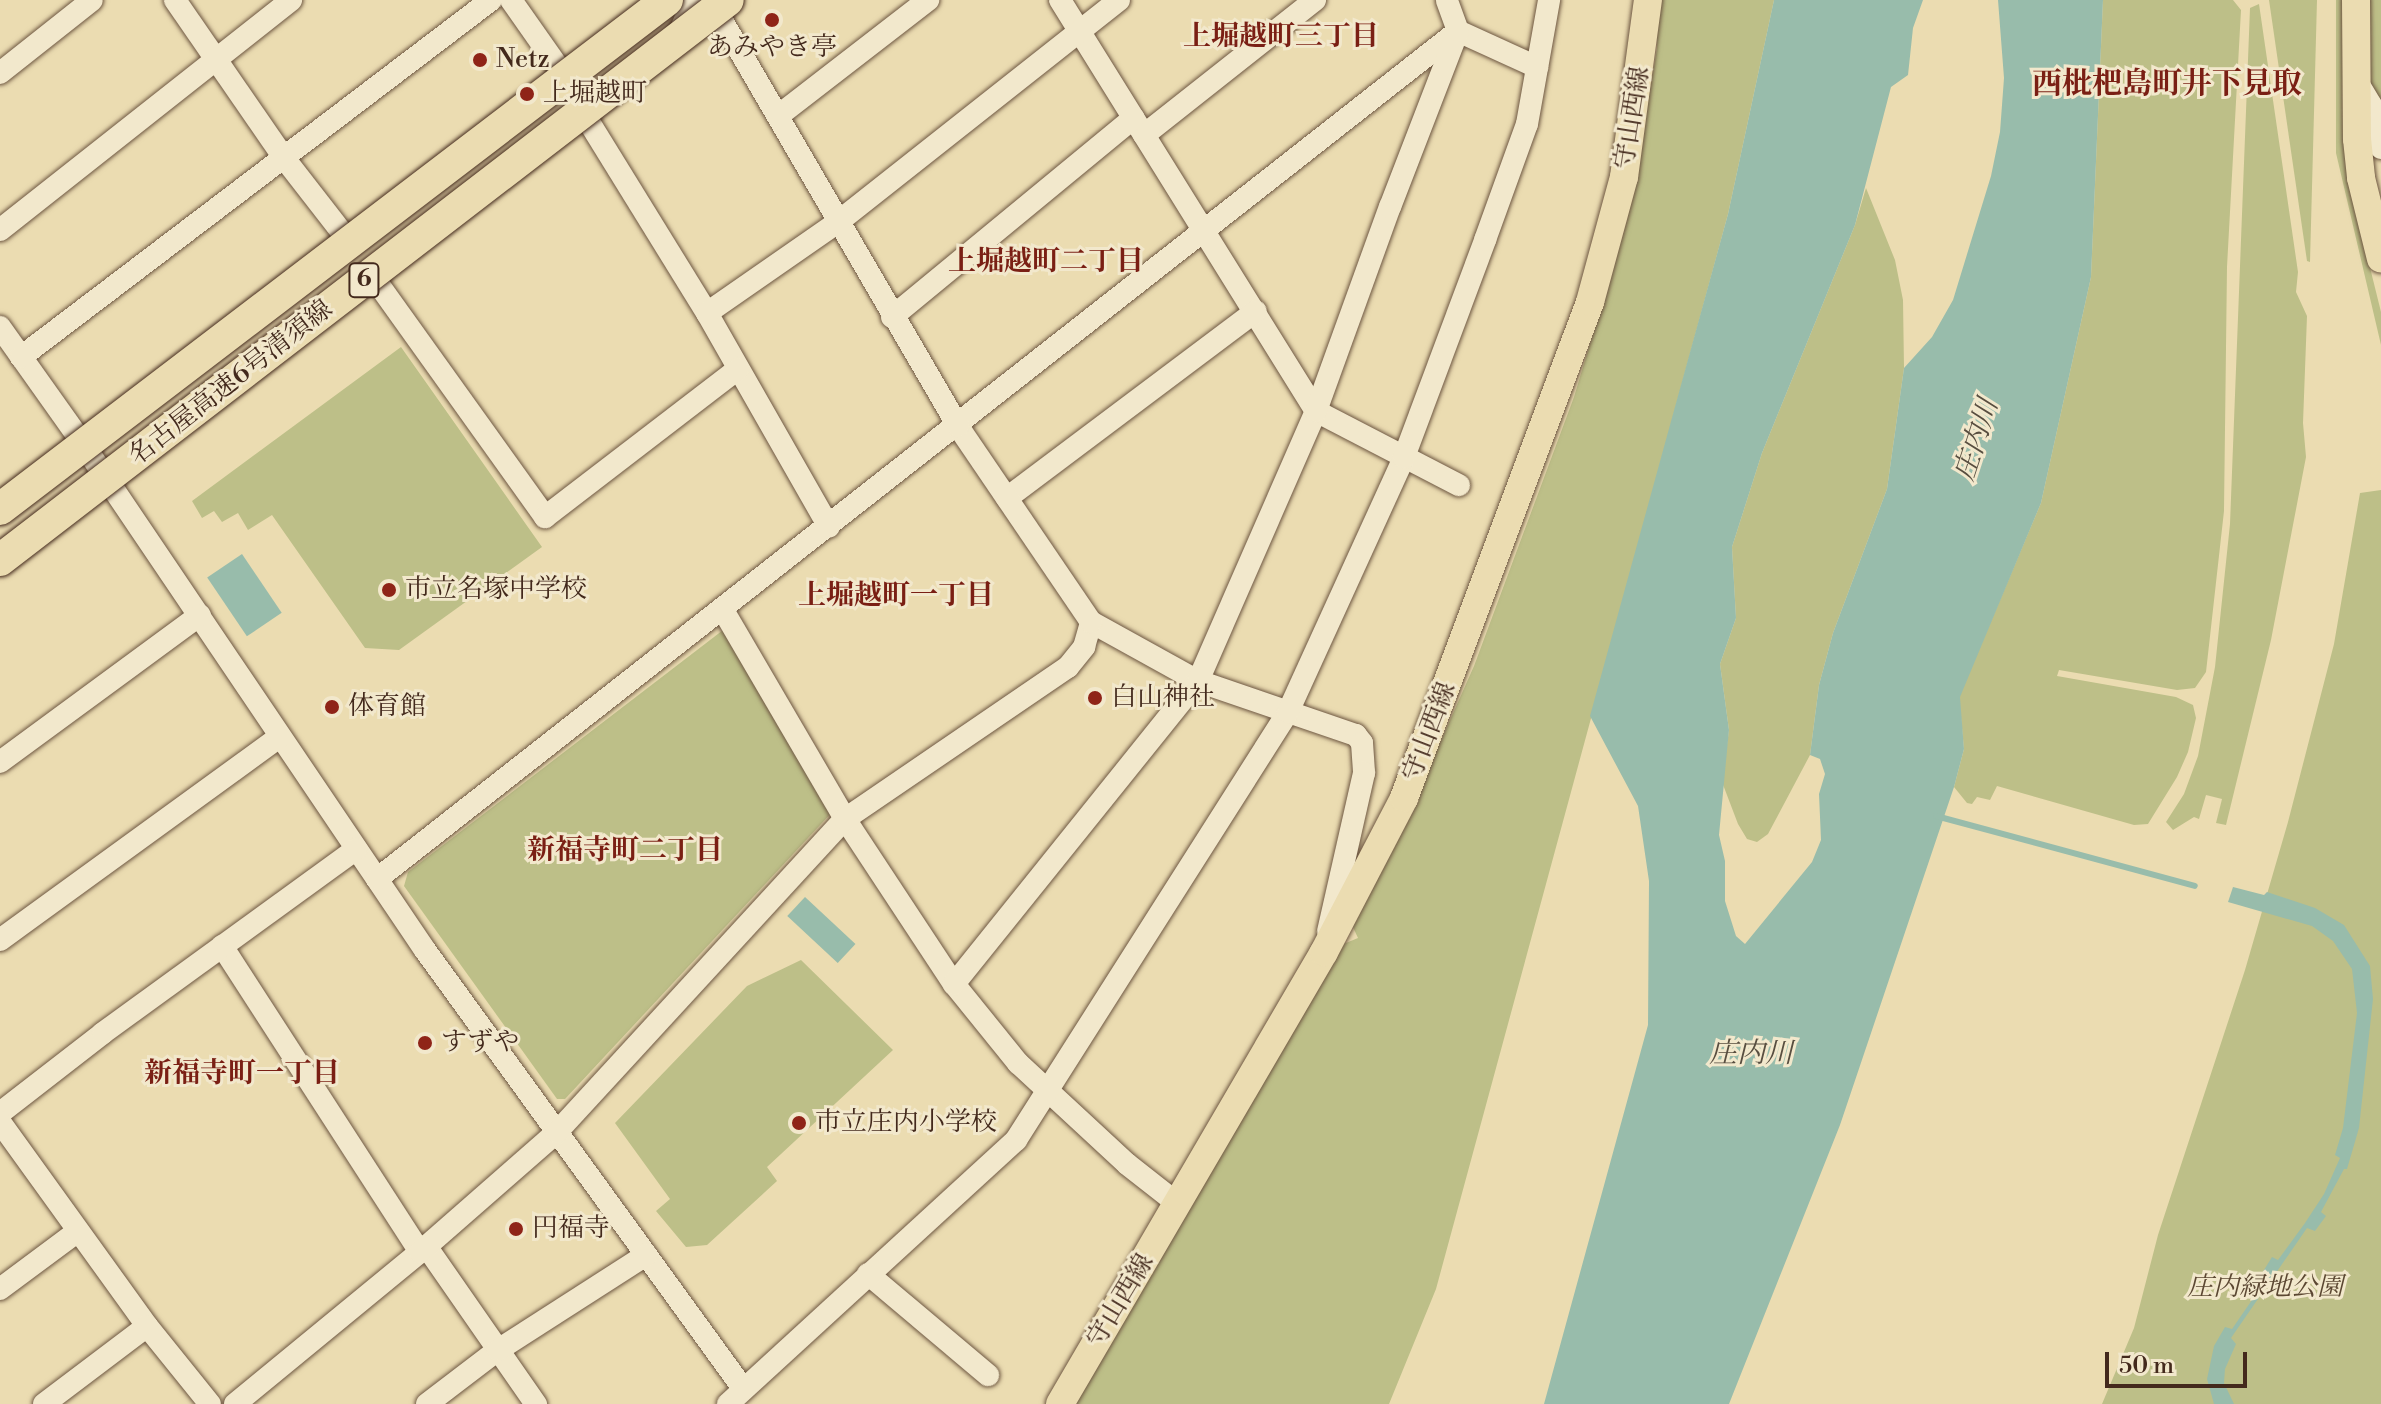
<!DOCTYPE html>
<html>
<head>
<meta charset="utf-8">
<style>
  body { margin:0 }
  #map { position:relative; width:2381px; height:1404px; overflow:hidden; background:#ebdcb1; font-family:"Libre Bodoni","Noto Serif JP",serif }
  div>[style] { position:absolute }
  .green>* { inset:0; background:#bdbf88 }
  .water>* { inset:0; background:#98bcab; transform-origin:0 0 }
  .stream>* { height:6px; margin:-3px; padding:0 3px; transform-origin:3px; border-radius:3px; background:#98bcab }
  .roads { filter:drop-shadow(0 0 2px #6d5641) drop-shadow(0 0 2px #6d5641) }
  .minor>* { height:22px; margin:-11px; padding:0 11px; transform-origin:11px; border-radius:11px; background:#f2e8cc }
  .major>* { height:28px; margin:-14px; padding:0 14px; transform-origin:14px; border-radius:14px; background:#ebdcb1 }
  .bridges { filter:drop-shadow(0 0 2px #43291c) drop-shadow(0 0 2px #43291c) }
  .highway-bridge>* { height:32px; margin:-16px; padding:0 16px; transform-origin:16px; border-radius:16px; background:#ebdcb1 }
  .dots>* { width:22px; height:22px; translate:-50% -50%; box-sizing:border-box; border:4px solid #f2e8cc; border-radius:50% }
  span { translate:-50% -50%; white-space:nowrap; text-align:center; line-height:1.15; -webkit-text-stroke:6px #f2e8cc; paint-order:stroke }
  .shield-label span { padding:2px 6px; background:#f2e8cc; border:2px solid; border-radius:6px; -webkit-text-stroke-width:0 }
  .shield-label { font-size:24px; color:#43291c; font-weight:700 }
  .poi-label { font-size:26px; color:#43291c }
  .left { translate:0 -50%; text-align:left }
  .street-label { font-size:26px; color:#43291c }
  .park-label { font-size:26px; color:#5b4732; font-style:italic }
  .neighbourhood-label { font-size:28px; color:#7a1f14; font-weight:700 }
  .water-label { font-size:28px; color:#584e40; font-style:italic }
  .quarter-label { font-size:30px; color:#7a1f14; font-weight:700 }
  .scale { position:absolute; left:2105px; top:1352px; width:142px; height:36px; box-sizing:border-box; border:4px solid #43291c; border-top:0; padding-left:10px; font-size:24px; line-height:28px; white-space:nowrap; color:#43291c; -webkit-text-stroke:6px #f2e8cc; paint-order:stroke }
</style>
</head>
<body>
<div id="map">
  <div class="green">
    <i style="clip-path:polygon(1657px 0,1774px 0,1728px 214px,1436px 1289px,1389px 1404px,1060px 1404px,1324px 952px,1358px 938px,1351px 923px,1396px 842px,1474px 666px,1574px 397px,1627px 220px,1657px 49px)"></i>
    <i style="clip-path:polygon(2103px 0,2233px 0,2241px 10px,2227px 267px,2224px 511px,2206px 672px,2195px 688px,2177px 690px,2059px 670px,2057px 676px,2176px 697px,2193px 705px,2196px 718px,2188px 752px,2177px 777px,2148px 824px,2134px 825px,1997px 786px,1990px 800px,1977px 797px,1972px 804px,1967px 803px,1954px 787px,1964px 749px,1959px 697px,2041px 503px,2091px 277px)"></i>
    <i style="clip-path:polygon(2269px 0,2317px 0,2310px 262px,2307px 261px)"></i>
    <i style="clip-path:polygon(2336px 0,2346px 0,2356px 211px,2381px 312px,2381px 345px,2336px 153px)"></i>
    <i style="clip-path:polygon(2367px 0,2381px 0,2381px 129px,2369px 87px)"></i>
    <i style="clip-path:polygon(2259px 4px,2298px 272px,2296px 292px,2307px 316px,2303px 423px,2306px 457px,2271px 640px,2226px 825px,2216px 823px,2222px 799px,2206px 795px,2199px 819px,2194px 817px,2173px 830px,2166px 822px,2184px 794px,2198px 756px,2215px 667px,2230px 524px,2250px 8px)"></i>
    <i style="clip-path:polygon(1866px 188px,1895px 260px,1903px 300px,1904px 368px,1887px 489px,1833px 633px,1819px 685px,1810px 755px,1768px 834px,1757px 842px,1747px 839px,1738px 824px,1722px 782px,1729px 730px,1720px 664px,1736px 618px,1732px 547px,1762px 453px,1855px 225px)"></i>
    <i style="clip-path:polygon(401px 347px,542px 547px,399px 650px,365px 648px,272px 515px,248px 530px,238px 513px,222px 522px,214px 511px,202px 518px,192px 501px)"></i>
    <i style="clip-path:polygon(2381px 490px,2381px 1404px,2102px 1404px,2134px 1328px,2158px 1235px,2245px 970px,2288px 822px,2334px 644px,2360px 493px)"></i>
    <i style="clip-path:polygon(727px 627px,835px 809px,565px 1099px,557px 1099px,404px 886px,408px 872px)"></i>
    <i style="clip-path:polygon(801px 960px,893px 1050px,767px 1167px,777px 1181px,707px 1245px,686px 1247px,656px 1211px,670px 1199px,615px 1123px,747px 986px)"></i>
  </div>
  <div class="water">
    <i style="clip-path:polygon(1774px 0,1923px 0,1913px 28px,1908px 75px,1891px 87px,1855px 225px,1762px 453px,1732px 547px,1736px 618px,1720px 664px,1729px 730px,1719px 835px,1725px 861px,1725px 901px,1736px 936px,1745px 944px,1812px 862px,1821px 840px,1819px 794px,1825px 774px,1820px 759px,1810px 755px,1819px 685px,1833px 633px,1887px 489px,1904px 368px,1932px 337px,1953px 300px,1991px 176px,2000px 132px,2004px 78px,1998px 0,2103px 0,2091px 277px,2041px 503px,1960px 697px,1964px 749px,1954px 787px,1840px 1125px,1729px 1404px,1544px 1404px,1648px 1025px,1649px 881px,1638px 806px,1590px 716px,1728px 214px)"></i>
    <i style="left:242px;top:554px;width:71px;height:42px;rotate:56deg"></i>
    <i style="clip-path:polygon(2233px 887px,2264px 895px,2267px 892px,2315px 908px,2344px 925px,2370px 966px,2373px 999px,2359px 1128px,2347px 1169px,2344px 1169px,2321px 1212px,2326px 1216px,2315px 1231px,2307px 1228px,2231px 1338px,2236px 1344px,2225px 1369px,2224px 1383px,2234px 1404px,2214px 1404px,2207px 1379px,2214px 1346px,2225px 1327px,2232px 1329px,2263px 1284px,2259px 1278px,2272px 1257px,2278px 1260px,2305px 1223px,2324px 1194px,2340px 1158px,2335px 1155px,2343px 1128px,2357px 1013px,2352px 969px,2333px 941px,2312px 926px,2228px 902px)"></i>
    <i style="left:805px;top:897px;width:69px;height:26px;rotate:43deg"></i>
  </div>
  <div class="stream">
    <i style="left:1936px;top:816px;width:268px;rotate:15.1deg"></i>
  </div>
  <div class="roads">
    <div class="minor">
      <i style="left:175px;top:0;width:192px;rotate:55.4deg"></i>
      <i style="left:284px;top:158px;width:103px;rotate:52.1deg"></i>
      <i style="left:511px;top:0;width:90px;rotate:54.9deg"></i>
      <i style="left:1060px;top:0;width:484px;rotate:58.1deg"></i>
      <i style="left:1316px;top:411px;width:161px;rotate:27.4deg"></i>
      <i style="left:678px;top:36px;width:39px;rotate:-67deg"></i>
      <i style="left:0;top:73px;width:117px;rotate:-38.4deg"></i>
      <i style="left:2359px;top:85px;width:23px;rotate:59deg"></i>
      <i style="left:2371px;top:105px;width:44px;rotate:76.9deg"></i>
      <i style="left:584px;top:114px;width:234px;rotate:58.3deg"></i>
      <i style="left:707px;top:313px;width:246px;rotate:60.3deg"></i>
      <i style="left:778px;top:116px;width:190px;rotate:-37.7deg"></i>
      <i style="left:1144px;top:135px;width:218px;rotate:-38.3deg"></i>
      <i style="left:0;top:230px;width:371px;rotate:-38.3deg"></i>
      <i style="left:374px;top:278px;width:294px;rotate:54.4deg"></i>
      <i style="left:545px;top:517px;width:243px;rotate:-37.5deg"></i>
      <i style="left:707px;top:313px;width:160px;rotate:-34.8deg"></i>
      <i style="left:838px;top:222px;width:358px;rotate:-38.3deg"></i>
      <i style="left:892px;top:317px;width:313px;rotate:-39.5deg"></i>
      <i style="left:0;top:327px;width:140px;rotate:54.6deg"></i>
      <i style="left:81px;top:441px;width:614px;rotate:55.95deg"></i>
      <i style="left:425px;top:950px;width:540px;rotate:54.04deg"></i>
      <i style="left:21px;top:357px;width:590px;rotate:-37.22deg"></i>
      <i style="left:1007px;top:498px;width:311px;rotate:-36.9deg"></i>
      <i style="left:723px;top:610px;width:242px;rotate:59.7deg"></i>
      <i style="left:845px;top:819px;width:198px;rotate:56.6deg"></i>
      <i style="left:954px;top:984px;width:102px;rotate:51deg"></i>
      <i style="left:1018px;top:1063px;width:149px;rotate:42.8deg"></i>
      <i style="left:1127px;top:1164px;width:65px;rotate:38.1deg"></i>
      <i style="left:1091px;top:622px;width:122px;rotate:28.9deg"></i>
      <i style="left:1198px;top:681px;width:167px;rotate:18.9deg"></i>
      <i style="left:1356px;top:735px;width:10px;rotate:53deg"></i>
      <i style="left:1362px;top:743px;width:30px;rotate:86deg"></i>
      <i style="left:1364px;top:773px;width:162px;rotate:102.8deg"></i>
      <i style="left:0;top:762px;width:248px;rotate:-36.3deg"></i>
      <i style="left:377px;top:879px;width:1374px;rotate:-38.11deg"></i>
      <i style="left:1458px;top:31px;width:87px;rotate:24.5deg"></i>
      <i style="left:0;top:940px;width:345px;rotate:-36deg"></i>
      <i style="left:222px;top:946px;width:364px;rotate:57.1deg"></i>
      <i style="left:954px;top:984px;width:389px;rotate:-51.2deg"></i>
      <i style="left:1198px;top:681px;width:295px;rotate:-66.4deg"></i>
      <i style="left:1316px;top:411px;width:217px;rotate:-70.1deg"></i>
      <i style="left:1390px;top:207px;width:189px;rotate:-68.9deg"></i>
      <i style="left:1458px;top:31px;width:33px;rotate:-110deg"></i>
      <i style="left:0;top:1113px;width:130px;rotate:-37.8deg"></i>
      <i style="left:103px;top:1033px;width:313px;rotate:-36deg"></i>
      <i style="left:0;top:1122px;width:251px;rotate:54.2deg"></i>
      <i style="left:147px;top:1326px;width:100px;rotate:51.1deg"></i>
      <i style="left:426px;top:1246px;width:193px;rotate:55.2deg"></i>
      <i style="left:868px;top:1274px;width:157px;rotate:40.1deg"></i>
      <i style="left:0;top:1289px;width:97px;rotate:-36.6deg"></i>
      <i style="left:44px;top:1404px;width:129px;rotate:-37.1deg"></i>
      <i style="left:235px;top:1404px;width:239px;rotate:-39.4deg"></i>
      <i style="left:420px;top:1252px;width:182px;rotate:-41.2deg"></i>
      <i style="left:557px;top:1132px;width:425px;rotate:-47.4deg"></i>
      <i style="left:845px;top:819px;width:270px;rotate:-34.3deg"></i>
      <i style="left:1068px;top:667px;width:26px;rotate:-51deg"></i>
      <i style="left:1084px;top:647px;width:26px;rotate:-74deg"></i>
      <i style="left:1091px;top:622px;width:237px;rotate:-124.2deg"></i>
      <i style="left:958px;top:426px;width:493px;rotate:-120.2deg"></i>
      <i style="left:427px;top:1404px;width:89px;rotate:-37.3deg"></i>
      <i style="left:498px;top:1350px;width:176px;rotate:-32.7deg"></i>
      <i style="left:728px;top:1404px;width:391px;rotate:-42.5deg"></i>
      <i style="left:1016px;top:1140px;width:507px;rotate:-57.56deg"></i>
      <i style="left:1288px;top:712px;width:280px;rotate:-65.5deg"></i>
      <i style="left:1404px;top:457px;width:232px;rotate:-69.5deg"></i>
      <i style="left:1485px;top:240px;width:123px;rotate:-70.1deg"></i>
      <i style="left:1527px;top:124px;width:126px;rotate:-79.9deg"></i>
    </div>
    <div class="major">
      <i style="left:2356px;top:0;width:139px;rotate:89.6deg"></i>
      <i style="left:2357px;top:139px;width:39px;rotate:84deg"></i>
      <i style="left:2361px;top:178px;width:83px;rotate:76.1deg"></i>
      <i style="left:1060px;top:1404px;width:523px;rotate:-59.71deg"></i>
      <i style="left:1324px;top:952px;width:174px;rotate:-62.5deg"></i>
      <i style="left:1404px;top:798px;width:530px;rotate:-69.44deg"></i>
      <i style="left:1590px;top:302px;width:130px;rotate:-74.8deg"></i>
      <i style="left:1624px;top:177px;width:179px;rotate:-82.3deg"></i>
    </div>
  </div>
  <div class="bridges">
    <div class="highway-bridge">
      <i style="left:0;top:509px;width:839px;rotate:-37.35deg"></i>
      <i style="left:0;top:560px;width:918px;rotate:-37.57deg"></i>
    </div>
  </div>
  <div class="dots">
    <i style="left:772px;top:20px;background:#8f2418"></i>
    <i style="left:480px;top:60px;background:#8f2418"></i>
    <i style="left:527px;top:94px;background:#8f2418"></i>
    <i style="left:389px;top:590px;background:#8f2418"></i>
    <i style="left:1095px;top:698px;background:#8f2418"></i>
    <i style="left:332px;top:707px;background:#8f2418"></i>
    <i style="left:425px;top:1043px;background:#8f2418"></i>
    <i style="left:799px;top:1123px;background:#8f2418"></i>
    <i style="left:516px;top:1229px;background:#8f2418"></i>
  </div>
  <div class="shield-label">
    <span style="left:364px;top:280px">6</span>
  </div>
  <div class="poi-label">
    <span style="left:772px;top:48px">あみやき亭</span>
    <span class="left" style="left:496px;top:60px">Netz</span>
    <span class="left" style="left:543px;top:94px">上堀越町</span>
    <span class="left" style="left:405px;top:590px">市立名塚中学校</span>
    <span class="left" style="left:1111px;top:698px">白山神社</span>
    <span class="left" style="left:348px;top:707px">体育館</span>
    <span class="left" style="left:441px;top:1043px">すずや</span>
    <span class="left" style="left:815px;top:1123px">市立庄内小学校</span>
    <span class="left" style="left:532px;top:1229px">円福寺</span>
  </div>
  <div class="street-label">
    <span style="left:1633px;top:118px;rotate:-81deg">守山西線</span>
    <span style="left:231px;top:383px;rotate:-38deg">名古屋高速6号清須線</span>
    <span style="left:1430px;top:732px;rotate:-69deg">守山西線</span>
    <span style="left:1121px;top:1301px;rotate:-59deg">守山西線</span>
  </div>
  <div class="park-label">
    <span style="left:2265px;top:1288px">庄内緑地公園</span>
  </div>
  <div class="neighbourhood-label">
    <span style="left:1281px;top:37px">上堀越町三丁目</span>
    <span style="left:1046px;top:262px">上堀越町二丁目</span>
    <span style="left:896px;top:596px">上堀越町一丁目</span>
    <span style="left:625px;top:851px">新福寺町二丁目</span>
    <span style="left:242px;top:1074px">新福寺町一丁目</span>
  </div>
  <div class="water-label">
    <span style="left:1977px;top:440px;rotate:-72deg">庄内川</span>
    <span style="left:1751px;top:1054px">庄内川</span>
  </div>
  <div class="quarter-label">
    <span style="left:2167px;top:84px">西枇杷島町井下見取</span>
  </div>
  <div class="scale">50 m</div>
</div>
</body>
</html>
